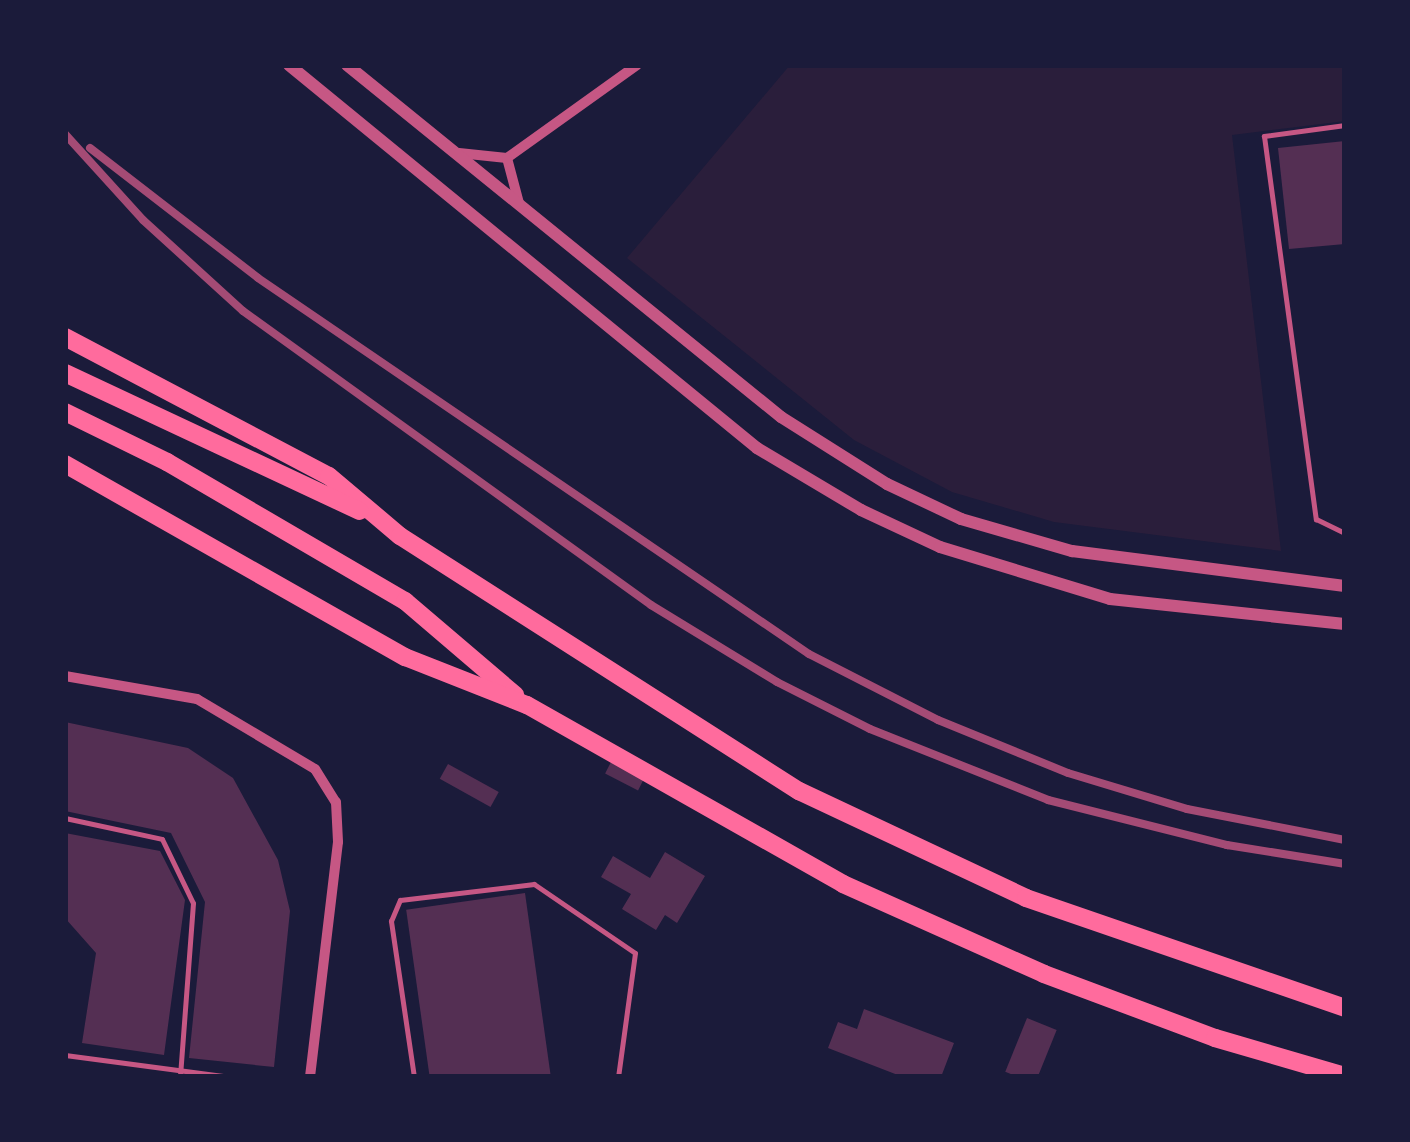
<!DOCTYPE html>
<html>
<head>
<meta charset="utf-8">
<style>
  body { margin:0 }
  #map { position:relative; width:1410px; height:1142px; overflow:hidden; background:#1b1b3a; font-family:Lato,sans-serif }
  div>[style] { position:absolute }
  .green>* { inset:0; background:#2a1e3b }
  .building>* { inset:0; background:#542f53; transform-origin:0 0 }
  .service>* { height:5px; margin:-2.5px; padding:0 2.5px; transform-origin:2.5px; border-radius:2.5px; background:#c65784 }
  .minor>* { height:10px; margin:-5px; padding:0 5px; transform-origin:5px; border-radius:5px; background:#c65784 }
  .tertiary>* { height:12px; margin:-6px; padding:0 6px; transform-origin:6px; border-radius:6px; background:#c65784 }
  .trunk>* { height:18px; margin:-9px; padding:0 9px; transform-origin:9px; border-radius:9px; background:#ff6b9d }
  .rail>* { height:8px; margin:-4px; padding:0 4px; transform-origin:4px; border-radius:4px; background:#a44b75 }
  span { translate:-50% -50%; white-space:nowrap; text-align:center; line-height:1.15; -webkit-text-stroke:8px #1b1b3a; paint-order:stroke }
  .frame { position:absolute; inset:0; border:68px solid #1b1b3a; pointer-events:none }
</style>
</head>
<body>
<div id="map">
  <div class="green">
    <i style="clip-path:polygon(790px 65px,1345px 65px,1345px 121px,1232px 135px,1281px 551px,1054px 522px,952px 492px,854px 440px,627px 258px)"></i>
  </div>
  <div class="building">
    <i style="clip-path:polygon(1345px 141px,1345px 244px,1289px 249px,1278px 148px)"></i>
    <i style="clip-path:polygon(65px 722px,188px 748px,233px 778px,278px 860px,290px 911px,274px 1067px,189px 1058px,205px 902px,171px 833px,65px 811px)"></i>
    <i style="left:611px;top:762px;width:37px;height:13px;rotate:27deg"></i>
    <i style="left:448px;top:764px;width:58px;height:17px;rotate:29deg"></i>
    <i style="clip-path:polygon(65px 833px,160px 851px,185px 900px,164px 1055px,82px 1043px,96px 953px,65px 918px)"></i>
    <i style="clip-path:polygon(665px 852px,705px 876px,677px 923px,665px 915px,656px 930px,622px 909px,631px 894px,601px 877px,613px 856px,650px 878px)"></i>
    <i style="left:525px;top:893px;width:186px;height:120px;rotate:82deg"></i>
    <i style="clip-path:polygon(864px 1009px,954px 1043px,941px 1077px,903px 1077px,828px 1048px,838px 1022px,857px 1029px)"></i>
    <i style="left:1027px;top:1018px;width:32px;height:58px;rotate:22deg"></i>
  </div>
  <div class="service">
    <i style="left:1345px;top:125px;width:82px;rotate:172.3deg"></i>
    <i style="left:1264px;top:136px;width:387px;rotate:82.3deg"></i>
    <i style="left:1316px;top:519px;width:32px;rotate:26deg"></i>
    <i style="left:65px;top:818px;width:99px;rotate:12.2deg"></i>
    <i style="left:162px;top:839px;width:71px;rotate:64.2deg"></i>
    <i style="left:193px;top:903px;width:174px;rotate:94.3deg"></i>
    <i style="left:65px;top:1055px;width:165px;rotate:7.6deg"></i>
    <i style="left:414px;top:1077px;width:158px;rotate:-98.4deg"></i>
    <i style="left:391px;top:921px;width:23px;rotate:-67deg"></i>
    <i style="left:400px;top:900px;width:135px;rotate:-6.8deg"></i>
    <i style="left:534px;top:884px;width:122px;rotate:34.3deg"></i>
    <i style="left:635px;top:953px;width:125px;rotate:97.8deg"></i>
  </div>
  <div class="minor">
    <i style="left:459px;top:153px;width:48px;rotate:5.9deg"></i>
    <i style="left:507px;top:158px;width:160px;rotate:-35.6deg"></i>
    <i style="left:507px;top:158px;width:47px;rotate:75.1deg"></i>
    <i style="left:65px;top:676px;width:134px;rotate:9.9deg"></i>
    <i style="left:197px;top:699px;width:137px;rotate:30.7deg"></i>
    <i style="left:315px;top:769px;width:39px;rotate:58deg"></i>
    <i style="left:336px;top:802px;width:40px;rotate:87.1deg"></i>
    <i style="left:338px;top:842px;width:237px;rotate:96.8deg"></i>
  </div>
  <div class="tertiary">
    <i style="left:289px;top:65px;width:605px;rotate:39.3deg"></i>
    <i style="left:757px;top:448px;width:121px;rotate:30.8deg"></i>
    <i style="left:861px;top:510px;width:87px;rotate:25.1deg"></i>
    <i style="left:940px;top:547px;width:178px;rotate:17deg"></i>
    <i style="left:1110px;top:599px;width:236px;rotate:6.1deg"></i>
    <i style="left:347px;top:65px;width:559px;rotate:39.04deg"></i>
    <i style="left:781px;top:417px;width:125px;rotate:32.3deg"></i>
    <i style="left:887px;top:484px;width:82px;rotate:25.3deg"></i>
    <i style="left:961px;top:519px;width:116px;rotate:16.1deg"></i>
    <i style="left:1072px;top:551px;width:275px;rotate:7.3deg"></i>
  </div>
  <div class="trunk">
    <i style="left:65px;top:337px;width:298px;rotate:27.8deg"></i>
    <i style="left:329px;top:476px;width:93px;rotate:40.2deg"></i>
    <i style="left:400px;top:536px;width:474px;rotate:32.6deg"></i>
    <i style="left:799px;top:791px;width:251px;rotate:25.2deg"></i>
    <i style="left:1026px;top:898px;width:337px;rotate:19deg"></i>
    <i style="left:65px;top:373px;width:325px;rotate:25.1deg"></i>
    <i style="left:65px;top:412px;width:114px;rotate:26.1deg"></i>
    <i style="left:167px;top:462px;width:276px;rotate:30.3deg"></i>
    <i style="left:405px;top:601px;width:145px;rotate:40.5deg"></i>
    <i style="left:65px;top:464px;width:391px;rotate:29.6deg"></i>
    <i style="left:405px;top:657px;width:131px;rotate:21.5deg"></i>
    <i style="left:527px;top:705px;width:363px;rotate:29.5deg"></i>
    <i style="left:843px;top:884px;width:220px;rotate:24.1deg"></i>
    <i style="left:1044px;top:974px;width:183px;rotate:20.5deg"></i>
    <i style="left:1215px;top:1038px;width:135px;rotate:16.3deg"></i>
  </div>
  <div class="rail">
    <i style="left:65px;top:134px;width:116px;rotate:47.8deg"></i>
    <i style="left:143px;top:220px;width:135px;rotate:42.3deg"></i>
    <i style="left:243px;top:311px;width:503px;rotate:35.78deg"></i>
    <i style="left:651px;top:605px;width:148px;rotate:31.4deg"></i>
    <i style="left:777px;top:682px;width:104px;rotate:26.8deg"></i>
    <i style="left:870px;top:729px;width:192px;rotate:21.7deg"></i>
    <i style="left:1048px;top:800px;width:185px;rotate:14.1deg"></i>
    <i style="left:1227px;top:845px;width:120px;rotate:9.1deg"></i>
    <i style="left:90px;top:148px;width:212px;rotate:37.7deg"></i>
    <i style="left:258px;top:278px;width:667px;rotate:34.31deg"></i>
    <i style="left:809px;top:654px;width:145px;rotate:27.1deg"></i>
    <i style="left:938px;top:720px;width:140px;rotate:22.2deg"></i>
    <i style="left:1068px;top:773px;width:124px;rotate:16.8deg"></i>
    <i style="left:1187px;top:809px;width:161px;rotate:11.1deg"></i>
  </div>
  <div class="frame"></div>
</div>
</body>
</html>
